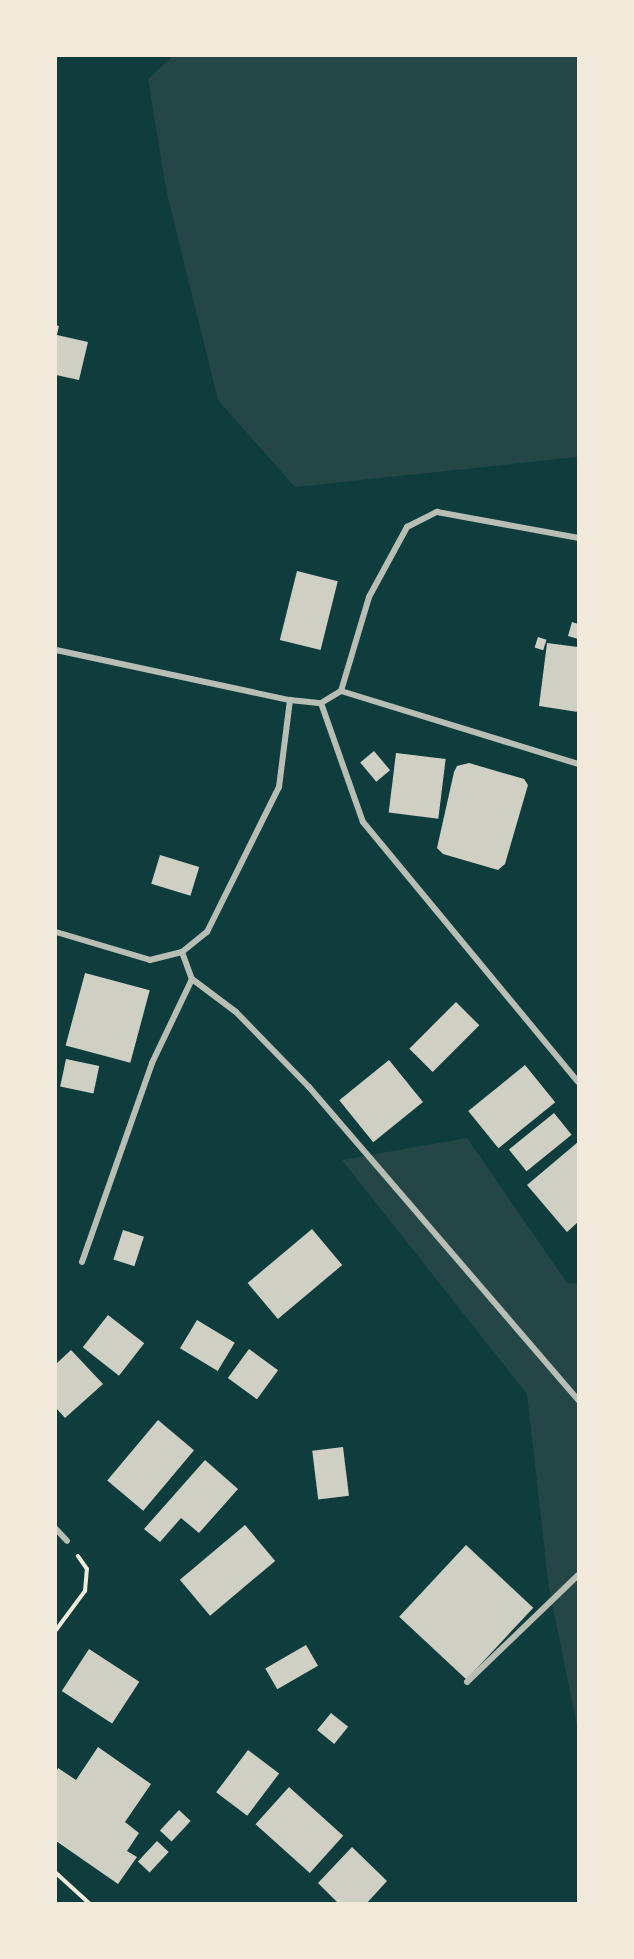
<!DOCTYPE html>
<html>
<head>
<meta charset="utf-8">
<style>
  body { margin:0 }
  #map { position:relative; width:634px; height:1959px; overflow:hidden; background:#0f3d3e; font-family:"Space Grotesk",sans-serif }
  div>[style] { position:absolute }
  .green>* { inset:0; background:#244646 }
  .building>* { inset:0; background:#cfcfc3; transform-origin:0 0 }
  .path>* { height:4px; margin:-2px; padding:0 2px; transform-origin:2px; border-radius:2px; background:#f1e9da }
  .minor>* { height:6px; margin:-3px; padding:0 3px; transform-origin:3px; border-radius:3px; background:#b8beb3 }
  span { translate:-50% -50%; white-space:nowrap; text-align:center; line-height:1.15; -webkit-text-stroke:4.5px #f1e9da; paint-order:stroke }
  .frame { position:absolute; inset:0; border:57px solid #f1e9da; pointer-events:none }
</style>
</head>
<body>
<div id="map">
  <div class="green">
    <i style="clip-path:polygon(173px 56px,578px 56px,578px 457px,295px 487px,218px 400px,166px 189px,148px 79px)"></i>
    <i style="clip-path:polygon(467px 1138px,567px 1283px,578px 1283px,578px 1730px,549px 1588px,527px 1394px,342px 1160px)"></i>
  </div>
  <div class="building">
    <i style="clip-path:polygon(56px 325px,59px 326px,57px 335px,88px 342px,79px 380px,56px 375px)"></i>
    <i style="left:297px;top:571px;width:42px;height:71px;rotate:14deg"></i>
    <i style="clip-path:polygon(572px 622px,578px 624px,578px 639px,568px 636px)"></i>
    <i style="left:538px;top:637px;width:9px;height:11px;rotate:18deg"></i>
    <i style="clip-path:polygon(547px 643px,578px 647px,578px 712px,539px 706px)"></i>
    <i style="left:374px;top:751px;width:25px;height:18px;rotate:50deg"></i>
    <i style="left:396px;top:753px;width:50px;height:60px;rotate:7deg"></i>
    <i style="clip-path:polygon(469px 763px,524px 779px,528px 785px,505px 864px,498px 870px,443px 854px,437px 848px,454px 772px,457px 766px)"></i>
    <i style="left:160px;top:855px;width:41px;height:30px;rotate:17deg"></i>
    <i style="left:85px;top:973px;width:67px;height:75px;rotate:15deg"></i>
    <i style="left:456px;top:1002px;width:33px;height:66px;rotate:45deg"></i>
    <i style="left:66px;top:1059px;width:34px;height:28px;rotate:12deg"></i>
    <i style="left:389px;top:1060px;width:54px;height:64px;rotate:51deg"></i>
    <i style="left:525px;top:1065px;width:48px;height:73px;rotate:51deg"></i>
    <i style="left:554px;top:1113px;width:28px;height:58px;rotate:51deg"></i>
    <i style="clip-path:polygon(578px 1142px,578px 1222px,567px 1232px,527px 1185px)"></i>
    <i style="left:312px;top:1229px;width:47px;height:84px;rotate:50deg"></i>
    <i style="left:123px;top:1230px;width:22px;height:31px;rotate:18deg"></i>
    <i style="left:108px;top:1315px;width:46px;height:41px;rotate:38deg"></i>
    <i style="left:197px;top:1320px;width:44px;height:33px;rotate:31deg"></i>
    <i style="left:249px;top:1349px;width:36px;height:36px;rotate:36deg"></i>
    <i style="clip-path:polygon(71px 1350px,103px 1384px,65px 1418px,56px 1408px,56px 1364px)"></i>
    <i style="left:158px;top:1420px;width:47px;height:79px;rotate:40deg"></i>
    <i style="left:343px;top:1447px;width:49px;height:31px;rotate:83deg"></i>
    <i style="clip-path:polygon(205px 1460px,238px 1489px,199px 1533px,181px 1518px,160px 1542px,144px 1529px)"></i>
    <i style="left:245px;top:1525px;width:47px;height:85px;rotate:50deg"></i>
    <i style="left:466px;top:1545px;width:92px;height:98px;rotate:43deg"></i>
    <i style="left:306px;top:1645px;width:24px;height:47px;rotate:60deg"></i>
    <i style="left:89px;top:1649px;width:60px;height:50px;rotate:33deg"></i>
    <i style="left:331px;top:1713px;width:22px;height:22px;rotate:39deg"></i>
    <i style="clip-path:polygon(98px 1747px,151px 1784px,125px 1822px,139px 1833px,127px 1851px,137px 1857px,118px 1884px,56px 1841px,56px 1772px,58px 1768px,76px 1780px)"></i>
    <i style="left:248px;top:1750px;width:39px;height:53px;rotate:37deg"></i>
    <i style="left:289px;top:1787px;width:73px;height:50px;rotate:42deg"></i>
    <i style="left:179px;top:1810px;width:16px;height:28px;rotate:43deg"></i>
    <i style="left:157px;top:1841px;width:16px;height:28px;rotate:43deg"></i>
    <i style="clip-path:polygon(352px 1847px,387px 1881px,366px 1904px,339px 1904px,318px 1883px)"></i>
  </div>
  <div class="path">
    <i style="left:56px;top:1630px;width:49px;rotate:-53.4deg"></i>
    <i style="left:85px;top:1591px;width:22px;rotate:-85deg"></i>
    <i style="left:87px;top:1569px;width:16px;rotate:-125deg"></i>
    <i style="left:56px;top:1873px;width:46px;rotate:42.4deg"></i>
  </div>
  <div class="minor">
    <i style="left:56px;top:650px;width:239px;rotate:12.1deg"></i>
    <i style="left:290px;top:700px;width:31px;rotate:6deg"></i>
    <i style="left:321px;top:703px;width:23px;rotate:-31deg"></i>
    <i style="left:341px;top:691px;width:98px;rotate:-73.4deg"></i>
    <i style="left:369px;top:597px;width:80px;rotate:-61.5deg"></i>
    <i style="left:407px;top:527px;width:34px;rotate:-27deg"></i>
    <i style="left:437px;top:512px;width:143px;rotate:10.4deg"></i>
    <i style="left:341px;top:691px;width:248px;rotate:17.1deg"></i>
    <i style="left:321px;top:703px;width:126px;rotate:70.6deg"></i>
    <i style="left:363px;top:822px;width:337px;rotate:50.4deg"></i>
    <i style="left:56px;top:932px;width:98px;rotate:16.6deg"></i>
    <i style="left:150px;top:960px;width:33px;rotate:-14deg"></i>
    <i style="left:182px;top:952px;width:32px;rotate:-39deg"></i>
    <i style="left:207px;top:932px;width:162px;rotate:-63.6deg"></i>
    <i style="left:279px;top:787px;width:88px;rotate:-82.8deg"></i>
    <i style="left:182px;top:952px;width:29px;rotate:70deg"></i>
    <i style="left:192px;top:979px;width:55px;rotate:36.9deg"></i>
    <i style="left:236px;top:1012px;width:105px;rotate:45.8deg"></i>
    <i style="left:309px;top:1087px;width:413px;rotate:49.3deg"></i>
    <i style="left:82px;top:1262px;width:211px;rotate:-70.6deg"></i>
    <i style="left:152px;top:1063px;width:93px;rotate:-64.5deg"></i>
    <i style="left:56px;top:1529px;width:16px;rotate:47deg"></i>
    <i style="left:467px;top:1682px;width:154px;rotate:-43.9deg"></i>
  </div>
  <div class="frame"></div>
</div>
</body>
</html>
